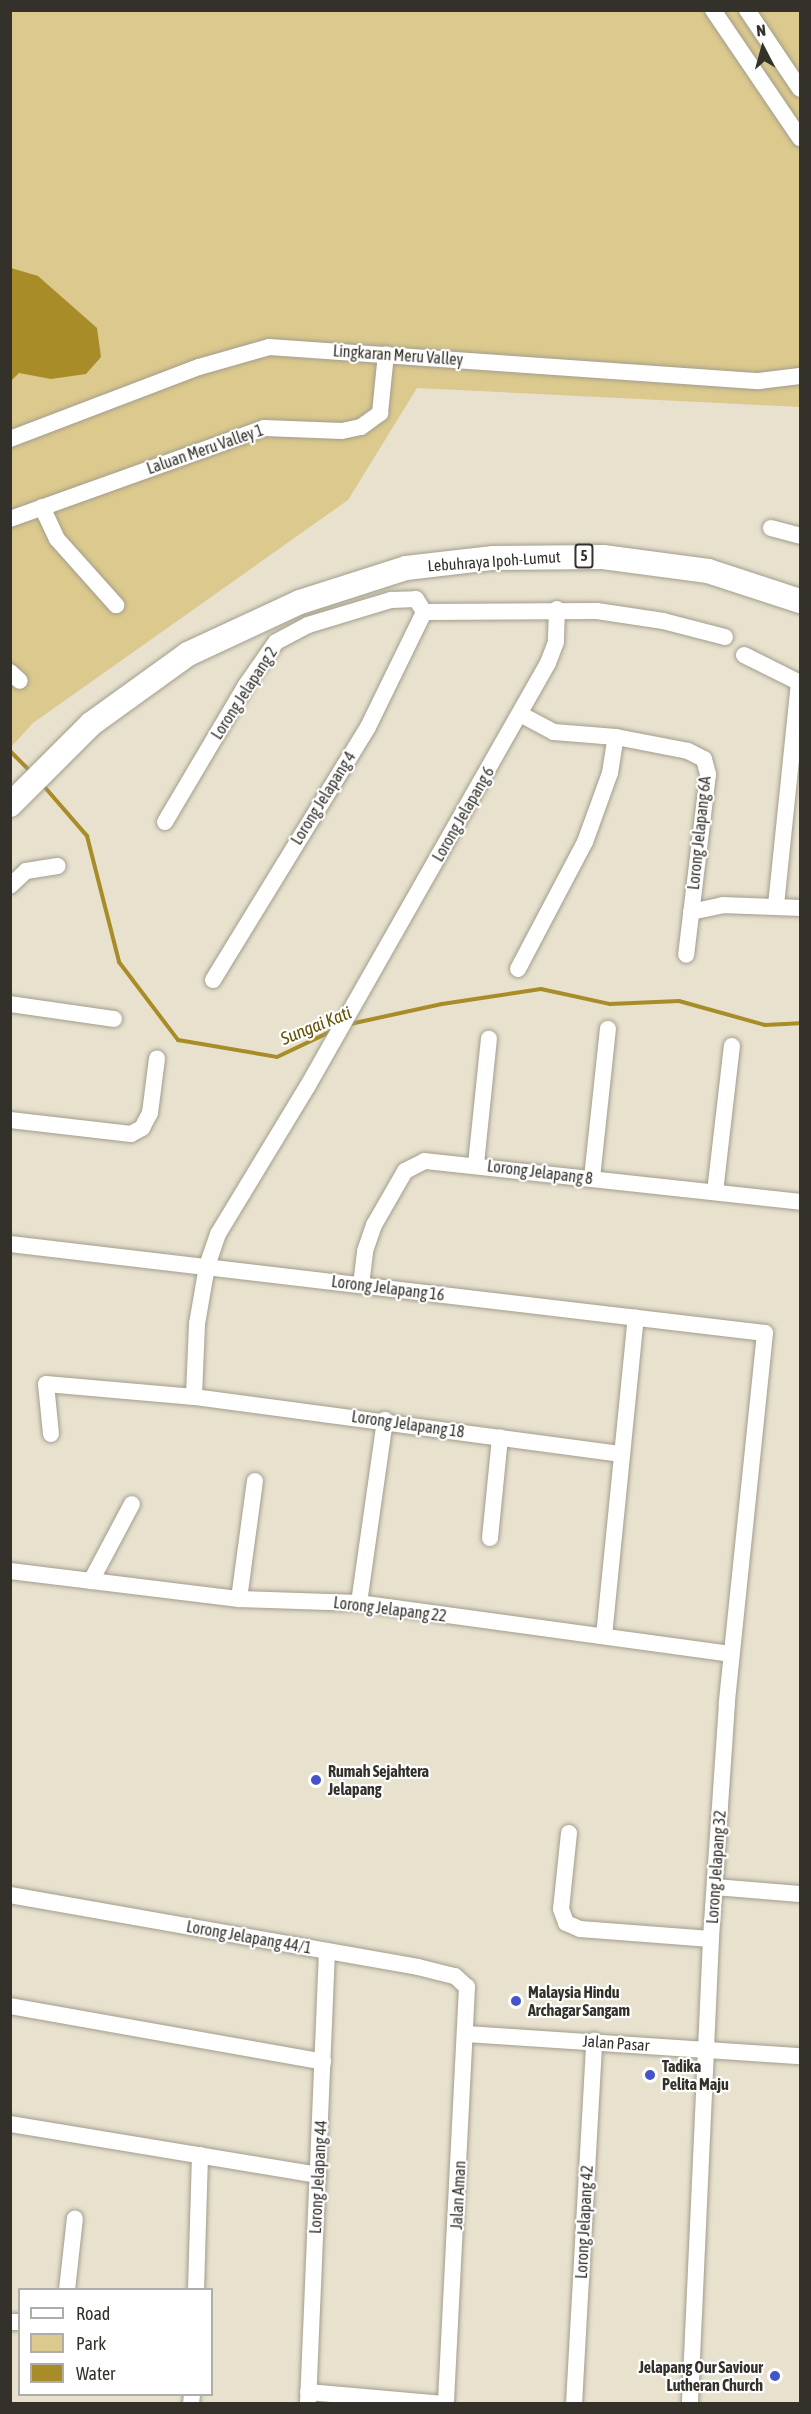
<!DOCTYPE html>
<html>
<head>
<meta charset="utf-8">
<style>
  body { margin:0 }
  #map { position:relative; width:811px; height:2414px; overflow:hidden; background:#e7e1ce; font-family:"Asap Condensed",sans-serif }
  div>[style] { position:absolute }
  .green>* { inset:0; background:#dbc98d }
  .water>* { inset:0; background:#a78c28 }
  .stream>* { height:4px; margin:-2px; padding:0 2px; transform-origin:2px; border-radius:2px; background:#a78c28 }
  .roads { filter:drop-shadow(0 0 2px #a39d8c) drop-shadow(0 0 2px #a39d8c) }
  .minor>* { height:16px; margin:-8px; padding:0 8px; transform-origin:8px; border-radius:8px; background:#fff }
  .highway>* { height:24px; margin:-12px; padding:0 12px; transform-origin:12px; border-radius:12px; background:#fff }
  .dots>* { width:16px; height:16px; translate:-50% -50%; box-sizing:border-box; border:3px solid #fff; border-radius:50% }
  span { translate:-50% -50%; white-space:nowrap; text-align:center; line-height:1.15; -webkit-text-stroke:4.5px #fff; paint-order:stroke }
  .shield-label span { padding:2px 4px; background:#fff; border:2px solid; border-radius:4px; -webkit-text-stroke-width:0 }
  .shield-label { font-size:15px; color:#33312a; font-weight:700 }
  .street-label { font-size:16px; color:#33312a }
  .poi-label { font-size:16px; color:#33312a; font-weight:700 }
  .left { translate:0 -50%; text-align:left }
  .right { translate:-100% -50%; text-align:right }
  .water-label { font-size:18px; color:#635001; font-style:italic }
  .frame { position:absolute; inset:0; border:12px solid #33312a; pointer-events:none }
  .legend { position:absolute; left:18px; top:2288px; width:195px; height:108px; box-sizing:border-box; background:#fff; border:2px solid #adadaa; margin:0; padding:8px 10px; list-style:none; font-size:18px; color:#33312a }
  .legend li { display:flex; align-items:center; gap:12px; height:30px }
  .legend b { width:30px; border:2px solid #adadaa }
  .north { position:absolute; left:733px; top:18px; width:60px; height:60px; -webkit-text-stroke:4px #fff; paint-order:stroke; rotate:354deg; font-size:16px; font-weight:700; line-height:24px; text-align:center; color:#33312a }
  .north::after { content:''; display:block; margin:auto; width:21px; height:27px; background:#33312a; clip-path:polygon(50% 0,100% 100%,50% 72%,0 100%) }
</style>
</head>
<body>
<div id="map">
  <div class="green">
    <i style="clip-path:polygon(11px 11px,800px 11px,800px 407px,417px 388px,348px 500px,33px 723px,11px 747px)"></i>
  </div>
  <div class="water">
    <i style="clip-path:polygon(11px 268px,38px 276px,97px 328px,101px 357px,86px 374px,51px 379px,19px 373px,11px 381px)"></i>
  </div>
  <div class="stream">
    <i style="left:10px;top:751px;width:30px;rotate:45deg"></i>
    <i style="left:42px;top:784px;width:69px;rotate:49.1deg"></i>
    <i style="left:87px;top:836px;width:130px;rotate:75.7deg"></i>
    <i style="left:119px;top:962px;width:98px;rotate:52.9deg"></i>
    <i style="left:178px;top:1040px;width:100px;rotate:9.7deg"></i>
    <i style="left:277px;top:1057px;width:61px;rotate:-25.3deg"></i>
    <i style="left:350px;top:1024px;width:94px;rotate:-12.3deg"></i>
    <i style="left:442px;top:1004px;width:100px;rotate:-8.6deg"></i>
    <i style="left:541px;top:989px;width:71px;rotate:12.3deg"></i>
    <i style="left:610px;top:1004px;width:69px;rotate:-2.5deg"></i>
    <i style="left:679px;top:1001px;width:89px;rotate:15.6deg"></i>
    <i style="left:765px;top:1025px;width:35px;rotate:-3deg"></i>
  </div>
  <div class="roads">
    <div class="minor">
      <i style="left:713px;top:10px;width:155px;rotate:55.8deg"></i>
      <i style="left:747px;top:10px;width:95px;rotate:56.1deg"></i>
      <i style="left:10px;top:439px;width:202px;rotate:-20.9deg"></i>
      <i style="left:199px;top:367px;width:73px;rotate:-15.9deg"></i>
      <i style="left:269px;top:347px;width:491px;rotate:4deg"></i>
      <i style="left:759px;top:381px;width:41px;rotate:-7deg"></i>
      <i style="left:42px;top:507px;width:35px;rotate:65deg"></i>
      <i style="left:57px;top:539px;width:89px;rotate:48.2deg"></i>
      <i style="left:10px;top:519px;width:270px;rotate:-19.7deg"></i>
      <i style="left:264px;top:428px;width:78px;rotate:2.2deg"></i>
      <i style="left:342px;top:431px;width:19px;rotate:-12deg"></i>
      <i style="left:361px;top:427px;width:24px;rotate:-36deg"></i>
      <i style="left:380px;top:413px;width:59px;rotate:-84.2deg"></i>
      <i style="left:771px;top:528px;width:30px;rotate:15deg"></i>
      <i style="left:557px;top:609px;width:33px;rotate:92deg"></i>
      <i style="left:556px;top:642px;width:22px;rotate:111deg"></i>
      <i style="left:548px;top:663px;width:488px;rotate:119.6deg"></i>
      <i style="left:307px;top:1087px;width:172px;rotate:121.2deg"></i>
      <i style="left:218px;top:1234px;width:34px;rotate:109deg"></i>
      <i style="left:207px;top:1266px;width:59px;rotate:99.8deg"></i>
      <i style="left:197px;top:1324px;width:73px;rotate:92.4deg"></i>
      <i style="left:194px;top:1397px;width:431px;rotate:7.6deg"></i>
      <i style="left:424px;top:612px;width:173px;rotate:-0.3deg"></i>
      <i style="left:597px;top:611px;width:67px;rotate:8.6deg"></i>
      <i style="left:663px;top:621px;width:64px;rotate:14.5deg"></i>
      <i style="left:744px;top:655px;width:63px;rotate:26.6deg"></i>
      <i style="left:10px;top:672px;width:13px;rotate:42deg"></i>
      <i style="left:520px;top:714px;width:38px;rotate:28deg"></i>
      <i style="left:554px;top:732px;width:62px;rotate:4.6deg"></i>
      <i style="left:616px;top:737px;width:73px;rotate:11deg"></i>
      <i style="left:688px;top:751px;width:18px;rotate:27deg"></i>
      <i style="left:704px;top:759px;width:16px;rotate:75deg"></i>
      <i style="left:708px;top:774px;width:182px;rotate:96.9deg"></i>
      <i style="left:165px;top:822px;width:159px;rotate:-59.4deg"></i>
      <i style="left:246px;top:685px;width:52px;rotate:-55.1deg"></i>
      <i style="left:276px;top:642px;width:36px;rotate:-28deg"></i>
      <i style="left:308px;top:625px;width:87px;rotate:-16.8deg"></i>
      <i style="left:391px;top:600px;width:25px;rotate:-2deg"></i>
      <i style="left:416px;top:599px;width:15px;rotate:58deg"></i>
      <i style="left:10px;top:886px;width:22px;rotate:-43deg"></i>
      <i style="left:26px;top:871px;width:32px;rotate:-9deg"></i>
      <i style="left:776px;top:905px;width:224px;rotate:-84.1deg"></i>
      <i style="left:691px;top:912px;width:33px;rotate:-12deg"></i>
      <i style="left:723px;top:905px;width:77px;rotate:2.2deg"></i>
      <i style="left:518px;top:969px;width:144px;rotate:-62.2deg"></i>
      <i style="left:585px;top:842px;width:73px;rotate:-70.1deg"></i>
      <i style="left:610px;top:773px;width:36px;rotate:-81deg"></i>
      <i style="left:213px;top:980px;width:297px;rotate:-58.5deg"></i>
      <i style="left:368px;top:727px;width:128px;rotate:-64deg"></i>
      <i style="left:10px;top:1004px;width:105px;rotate:8.2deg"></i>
      <i style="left:10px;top:1120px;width:122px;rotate:6.6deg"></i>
      <i style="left:131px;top:1134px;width:13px;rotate:-29deg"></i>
      <i style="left:142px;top:1128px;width:17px;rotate:-62deg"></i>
      <i style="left:150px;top:1113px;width:55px;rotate:-82.7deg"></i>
      <i style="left:476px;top:1164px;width:126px;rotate:-84.1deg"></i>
      <i style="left:592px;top:1178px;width:150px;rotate:-83.9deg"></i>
      <i style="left:715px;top:1192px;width:147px;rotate:-83.4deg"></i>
      <i style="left:10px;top:1244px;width:760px;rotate:6.72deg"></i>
      <i style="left:765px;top:1333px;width:372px;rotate:95.9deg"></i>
      <i style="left:727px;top:1703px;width:237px;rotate:93.9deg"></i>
      <i style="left:711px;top:1939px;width:465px;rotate:92.6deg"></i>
      <i style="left:361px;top:1285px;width:34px;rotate:-83deg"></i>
      <i style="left:365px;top:1251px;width:28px;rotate:-71deg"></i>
      <i style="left:374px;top:1225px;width:62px;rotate:-60.1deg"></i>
      <i style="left:405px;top:1171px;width:22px;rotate:-27deg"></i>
      <i style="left:425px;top:1161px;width:377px;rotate:6.2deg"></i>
      <i style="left:51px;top:1434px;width:50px;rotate:-95.7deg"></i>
      <i style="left:46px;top:1384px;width:149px;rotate:5deg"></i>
      <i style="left:490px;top:1538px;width:101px;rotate:-84.3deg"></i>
      <i style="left:10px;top:1571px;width:231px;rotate:7deg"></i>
      <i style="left:239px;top:1599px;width:120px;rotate:1.9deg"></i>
      <i style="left:359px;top:1603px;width:376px;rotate:7.8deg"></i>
      <i style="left:91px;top:1581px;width:87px;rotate:-62deg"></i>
      <i style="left:239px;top:1599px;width:119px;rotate:-82.3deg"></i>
      <i style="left:359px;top:1603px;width:185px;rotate:-81.9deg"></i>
      <i style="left:604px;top:1636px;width:320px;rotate:-84.3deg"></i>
      <i style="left:569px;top:1833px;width:76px;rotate:96deg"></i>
      <i style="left:561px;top:1909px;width:15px;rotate:70deg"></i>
      <i style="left:566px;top:1923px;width:15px;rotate:23deg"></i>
      <i style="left:580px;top:1929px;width:131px;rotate:4.4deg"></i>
      <i style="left:715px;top:1887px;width:85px;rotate:4.7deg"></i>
      <i style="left:10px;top:1895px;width:414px;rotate:10deg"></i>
      <i style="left:418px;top:1967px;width:38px;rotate:14deg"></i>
      <i style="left:455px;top:1976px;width:16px;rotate:43deg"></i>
      <i style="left:467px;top:1987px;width:418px;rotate:92.9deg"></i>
      <i style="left:10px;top:2006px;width:318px;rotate:10.1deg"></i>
      <i style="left:467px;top:2034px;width:334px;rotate:3.8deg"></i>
      <i style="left:10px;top:2124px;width:312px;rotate:9.4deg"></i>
      <i style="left:67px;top:2290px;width:72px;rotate:-83.7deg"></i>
      <i style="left:196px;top:2290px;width:135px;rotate:-88.3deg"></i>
      <i style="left:10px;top:2322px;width:10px"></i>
      <i style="left:308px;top:2392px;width:139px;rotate:5deg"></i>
      <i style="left:191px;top:2404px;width:10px;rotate:-84deg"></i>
      <i style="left:308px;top:2404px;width:453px;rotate:-87.6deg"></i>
      <i style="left:574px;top:2404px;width:364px;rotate:-86.8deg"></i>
    </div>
    <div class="highway">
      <i style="left:10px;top:805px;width:115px;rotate:-45deg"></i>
      <i style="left:91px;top:724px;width:120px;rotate:-35.8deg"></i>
      <i style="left:188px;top:654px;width:123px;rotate:-24.9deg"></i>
      <i style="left:300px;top:602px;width:111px;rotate:-17.8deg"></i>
      <i style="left:406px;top:568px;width:88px;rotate:-6.6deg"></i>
      <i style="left:493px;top:558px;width:110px;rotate:-0.5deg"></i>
      <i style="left:603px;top:557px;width:106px;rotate:7.6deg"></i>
      <i style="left:708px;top:571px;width:97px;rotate:18.1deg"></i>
    </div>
  </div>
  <div class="dots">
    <i style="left:316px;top:1780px;background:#4554c8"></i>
    <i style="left:516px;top:2001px;background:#4554c8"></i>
    <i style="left:650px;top:2075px;background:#4554c8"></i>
    <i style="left:775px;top:2376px;background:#4554c8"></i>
  </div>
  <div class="shield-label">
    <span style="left:584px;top:556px">5</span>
  </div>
  <div class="street-label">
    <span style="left:398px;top:355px;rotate:4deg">Lingkaran Meru Valley</span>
    <span style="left:205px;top:449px;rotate:-19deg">Laluan Meru Valley 1</span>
    <span style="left:494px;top:561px;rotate:-4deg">Lebuhraya Ipoh-Lumut</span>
    <span style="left:244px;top:693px;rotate:-57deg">Lorong Jelapang 2</span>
    <span style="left:323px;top:798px;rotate:-58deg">Lorong Jelapang 4</span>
    <span style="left:463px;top:814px;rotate:-60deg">Lorong Jelapang 6</span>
    <span style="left:699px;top:833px;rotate:-84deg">Lorong Jelapang 6A</span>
    <span style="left:540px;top:1172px;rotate:7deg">Lorong Jelapang 8</span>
    <span style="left:388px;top:1288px;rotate:7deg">Lorong Jelapang 16</span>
    <span style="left:408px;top:1424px;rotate:8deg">Lorong Jelapang 18</span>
    <span style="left:390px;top:1609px;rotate:7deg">Lorong Jelapang 22</span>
    <span style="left:716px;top:1867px;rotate:-86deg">Lorong Jelapang 32</span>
    <span style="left:249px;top:1937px;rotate:10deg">Lorong Jelapang 44/1</span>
    <span style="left:616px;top:2043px;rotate:4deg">Jalan Pasar</span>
    <span style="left:318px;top:2177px;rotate:-87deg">Lorong Jelapang 44</span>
    <span style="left:458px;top:2195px;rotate:-87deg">Jalan Aman</span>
    <span style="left:584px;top:2222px;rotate:-87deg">Lorong Jelapang 42</span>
  </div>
  <div class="poi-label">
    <span class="left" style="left:328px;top:1780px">Rumah Sejahtera<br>Jelapang</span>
    <span class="left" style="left:528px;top:2001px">Malaysia Hindu<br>Archagar Sangam</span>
    <span class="left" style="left:662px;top:2075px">Tadika<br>Pelita Maju</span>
    <span class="right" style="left:763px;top:2376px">Jelapang Our Saviour<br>Lutheran Church</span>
  </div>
  <div class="water-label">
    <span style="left:316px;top:1026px;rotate:-22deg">Sungai Kati</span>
  </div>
  <div class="frame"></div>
  <ul class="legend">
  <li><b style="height:8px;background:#fff"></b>Road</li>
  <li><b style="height:16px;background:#dbc98d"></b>Park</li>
  <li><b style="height:16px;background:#a78c28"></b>Water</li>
  </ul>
  <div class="north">N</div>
</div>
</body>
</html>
